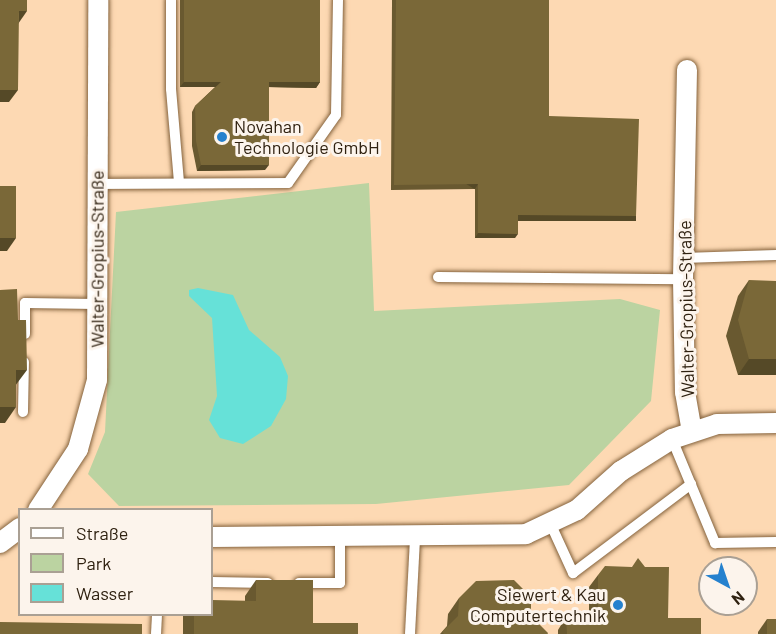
<!DOCTYPE html>
<html>
<head>
<meta charset="utf-8">
<style>
  body { margin:0 }
  #map { position:relative; width:776px; height:634px; overflow:hidden; background:#fbe4cb; font-family:Barlow,sans-serif }
  div>[style] { position:absolute }
  .built>* { inset:0; background:#fdd9b3 }
  .green>* { inset:0; background:#bbd3a1 }
  .water>* { inset:0; background:#66e1d8 }
  .roads { filter:drop-shadow(0 0 2px #84623c) drop-shadow(0 0 2px #84623c) }
  .service>* { height:10px; margin:-5px; padding:0 5px; transform-origin:5px; border-radius:5px; background:#fff }
  .minor>* { height:20px; margin:-10px; padding:0 10px; transform-origin:10px; border-radius:10px; background:#fff }
  .wall>* { inset:0; background:#695930 }
  .shaded-wall>* { inset:0; background:#554927; transform-origin:0 0 }
  .building>* { inset:0; background:#7a6838; transform-origin:0 0 }
  .dots>* { width:16px; height:16px; translate:-50% -50%; box-sizing:border-box; border:3px solid #fcf4ec; border-radius:50% }
  span { translate:-50% -50%; white-space:nowrap; text-align:center; line-height:1.15; -webkit-text-stroke:6px #fcf4ec; paint-order:stroke }
  .poi-label { font-size:18px; color:#2f2110 }
  .left { translate:0 -50%; text-align:left }
  .right { translate:-100% -50%; text-align:right }
  .street-label { font-size:18px; color:#2f2110 }
  .legend { position:absolute; left:18px; top:508px; width:195px; height:108px; box-sizing:border-box; background:#fcf4ec; border:2px solid #aaa094; margin:0; padding:8px 10px; list-style:none; font-size:18px; color:#2f2110 }
  .legend li { display:flex; align-items:center; gap:12px; height:30px }
  .legend b { width:30px; border:2px solid #aaa094 }
  .north { position:absolute; left:698px; top:556px; width:60px; height:60px; box-sizing:border-box; background:#fcf4ec; border:2px solid #aaa094; border-radius:50%; rotate:140deg; font-size:16px; font-weight:700; line-height:24px; text-align:center; color:#2f2110 }
  .north::after { content:''; display:block; margin:auto; width:21px; height:27px; background:#2581ce; clip-path:polygon(50% 0,100% 100%,50% 72%,0 100%) }
</style>
</head>
<body>
<div id="map">
  <div class="built">
    <i style="clip-path:polygon(evenodd,0 0,776px 0,776px 634px,0 634px,0 0,20px 510px,212px 510px,212px 614px,20px 614px,20px 510px,0 0,710px 568px,746px 568px,746px 604px,710px 604px,710px 568px)"></i>
  </div>
  <div class="green">
    <i style="clip-path:polygon(369px 183px,374px 311px,620px 299px,660px 310px,651px 401px,569px 485px,376px 504px,119px 506px,88px 474px,105px 432px,116px 212px)"></i>
  </div>
  <div class="water">
    <i style="clip-path:polygon(198px 288px,233px 295px,249px 330px,280px 357px,288px 376px,286px 399px,271px 426px,243px 444px,220px 438px,209px 420px,217px 396px,212px 318px,189px 296px,189px 290px)"></i>
  </div>
  <div class="roads">
    <div class="service">
      <i style="left:171px;top:0;width:89px;rotate:90deg"></i>
      <i style="left:171px;top:89px;width:93px;rotate:85.1deg"></i>
      <i style="left:96px;top:184px;width:192px;rotate:-0.3deg"></i>
      <i style="left:288px;top:183px;width:83px;rotate:-54.8deg"></i>
      <i style="left:336px;top:115px;width:115px;rotate:-89deg"></i>
      <i style="left:683px;top:258px;width:93px;rotate:-1.8deg"></i>
      <i style="left:438px;top:277px;width:245px;rotate:0.5deg"></i>
      <i style="left:25px;top:334px;width:31px;rotate:-90deg"></i>
      <i style="left:25px;top:303px;width:71px;rotate:0.8deg"></i>
      <i style="left:23px;top:412px;width:50px;rotate:-88.9deg"></i>
      <i style="left:672px;top:439px;width:113px;rotate:67.5deg"></i>
      <i style="left:715px;top:543px;width:61px;rotate:-0.9deg"></i>
      <i style="left:551px;top:525px;width:53px;rotate:65.4deg"></i>
      <i style="left:573px;top:573px;width:148px;rotate:-37deg"></i>
      <i style="left:212px;top:582px;width:56px;rotate:1deg"></i>
      <i style="left:299px;top:583px;width:41px"></i>
      <i style="left:340px;top:583px;width:45px;rotate:-90deg"></i>
      <i style="left:156px;top:634px;width:20px;rotate:-87deg"></i>
      <i style="left:410px;top:634px;width:97px;rotate:-87deg"></i>
    </div>
    <div class="minor">
      <i style="left:687px;top:70px;width:209px;rotate:91.1deg"></i>
      <i style="left:683px;top:279px;width:113px;rotate:89deg"></i>
      <i style="left:685px;top:392px;width:40px;rotate:80deg"></i>
      <i style="left:38px;top:510px;width:73px;rotate:-56.7deg"></i>
      <i style="left:78px;top:449px;width:72px;rotate:-74.6deg"></i>
      <i style="left:97px;top:380px;width:380px;rotate:-89.8deg"></i>
      <i style="left:212px;top:537px;width:314px;rotate:-0.5deg"></i>
      <i style="left:526px;top:534px;width:56px;rotate:-25.2deg"></i>
      <i style="left:577px;top:510px;width:59px;rotate:-41.6deg"></i>
      <i style="left:621px;top:471px;width:60px;rotate:-32.1deg"></i>
      <i style="left:672px;top:439px;width:47px;rotate:-18.4deg"></i>
      <i style="left:717px;top:424px;width:59px;rotate:-1deg"></i>
      <i style="left:0;top:543px;width:25px;rotate:-37deg"></i>
    </div>
  </div>
  <div class="wall">
    <i style="clip-path:polygon(180px 0,320px 0,320px 82px,316px 88px,269px 87px,265px 170px,197px 171px,192px 146px,192px 112px,195px 106px,215px 87px,180px 87px)"></i>
    <i style="clip-path:polygon(392px 0,549px 0,549px 116px,636px 216px,633px 221px,518px 220px,515px 238px,475px 238px,475px 189px,391px 190px)"></i>
    <i style="clip-path:polygon(749px 280px,776px 375px,738px 375px,726px 336px,738px 296px)"></i>
    <i style="clip-path:polygon(598px 575px,668px 618px,701px 634px,558px 634px,558px 630px,566px 617px,589px 617px,589px 587px)"></i>
    <i style="clip-path:polygon(256px 580px,313px 623px,358px 634px,183px 634px,183px 616px,184px 615px,212px 615px,245px 601px,245px 596px)"></i>
    <i style="clip-path:polygon(459px 598px,531px 616px,548px 634px,440px 634px,447px 626px,448px 614px)"></i>
    <i style="clip-path:polygon(767px 619px,776px 634px,758px 634px,758px 632px)"></i>
  </div>
  <div class="shaded-wall">
    <i style="clip-path:polygon(19px 11px,27px 11px,18px 24px)"></i>
    <i style="clip-path:polygon(184px 82px,221px 82px,217px 87px,180px 87px)"></i>
    <i style="clip-path:polygon(269px 82px,320px 82px,316px 88px,266px 87px)"></i>
    <i style="clip-path:polygon(0 90px,18px 90px,9px 102px,0 102px)"></i>
    <i style="clip-path:polygon(201px 165px,269px 165px,265px 170px,197px 171px)"></i>
    <i style="left:478px;top:184px;width:6px;height:84px;rotate:121deg"></i>
    <i style="left:518px;top:215px;width:118px;height:6px"></i>
    <i style="clip-path:polygon(478px 233px,518px 234px,515px 238px,475px 238px)"></i>
    <i style="clip-path:polygon(0 238px,16px 238px,7px 251px,0 251px)"></i>
    <i style="clip-path:polygon(749px 359px,776px 359px,776px 375px,738px 375px)"></i>
    <i style="clip-path:polygon(16px 370px,27px 370px,15px 386px)"></i>
    <i style="clip-path:polygon(0 407px,16px 407px,5px 423px,0 423px)"></i>
  </div>
  <div class="building">
    <i style="clip-path:polygon(0 0,27px 0,27px 11px,19px 11px,18px 90px,0 90px)"></i>
    <i style="clip-path:polygon(184px 0,320px 0,320px 82px,269px 82px,269px 165px,201px 165px,196px 141px,195px 106px,221px 82px,184px 82px)"></i>
    <i style="clip-path:polygon(396px 0,549px 0,549px 116px,639px 119px,636px 216px,518px 215px,518px 234px,478px 233px,478px 184px,394px 185px)"></i>
    <i style="left:0;top:186px;width:16px;height:52px"></i>
    <i style="clip-path:polygon(749px 280px,776px 281px,776px 359px,749px 359px,738px 320px)"></i>
    <i style="clip-path:polygon(17px 289px,18px 320px,26px 320px,27px 370px,16px 370px,16px 407px,0 407px,0 290px)"></i>
    <i style="clip-path:polygon(638px 558px,645px 567px,669px 567px,668px 618px,701px 618px,701px 634px,567px 634px,566px 617px,598px 617px,598px 575px,605px 566px,632px 567px)"></i>
    <i style="clip-path:polygon(256px 580px,313px 580px,313px 623px,358px 623px,358px 634px,194px 634px,194px 615px,212px 615px,212px 600px,256px 601px)"></i>
    <i style="clip-path:polygon(514px 580px,531px 597px,531px 616px,548px 633px,547px 634px,444px 634px,442px 632px,458px 616px,459px 598px,476px 581px)"></i>
    <i style="left:767px;top:619px;width:9px;height:15px"></i>
    <i style="clip-path:polygon(0 622px,142px 624px,142px 634px,0 634px)"></i>
  </div>
  <div class="dots">
    <i style="left:222px;top:137px;background:#2581ce"></i>
    <i style="left:618px;top:605px;background:#2581ce"></i>
  </div>
  <div class="poi-label">
    <span class="left" style="left:234px;top:137px">Novahan<br>Technologie GmbH</span>
    <span class="right" style="left:606px;top:605px">Siewert &amp; Kau<br>Computertechnik</span>
  </div>
  <div class="street-label">
    <span style="left:97px;top:259px;rotate:-90deg">Walter-Gropius-Straße</span>
    <span style="left:686px;top:309px;rotate:-91deg">Walter-Gropius-Straße</span>
  </div>
  <ul class="legend">
  <li><b style="height:8px;background:#fff"></b>Straße</li>
  <li><b style="height:16px;background:#bbd3a1"></b>Park</li>
  <li><b style="height:16px;background:#66e1d8"></b>Wasser</li>
  </ul>
  <div class="north">N</div>
</div>
</body>
</html>
